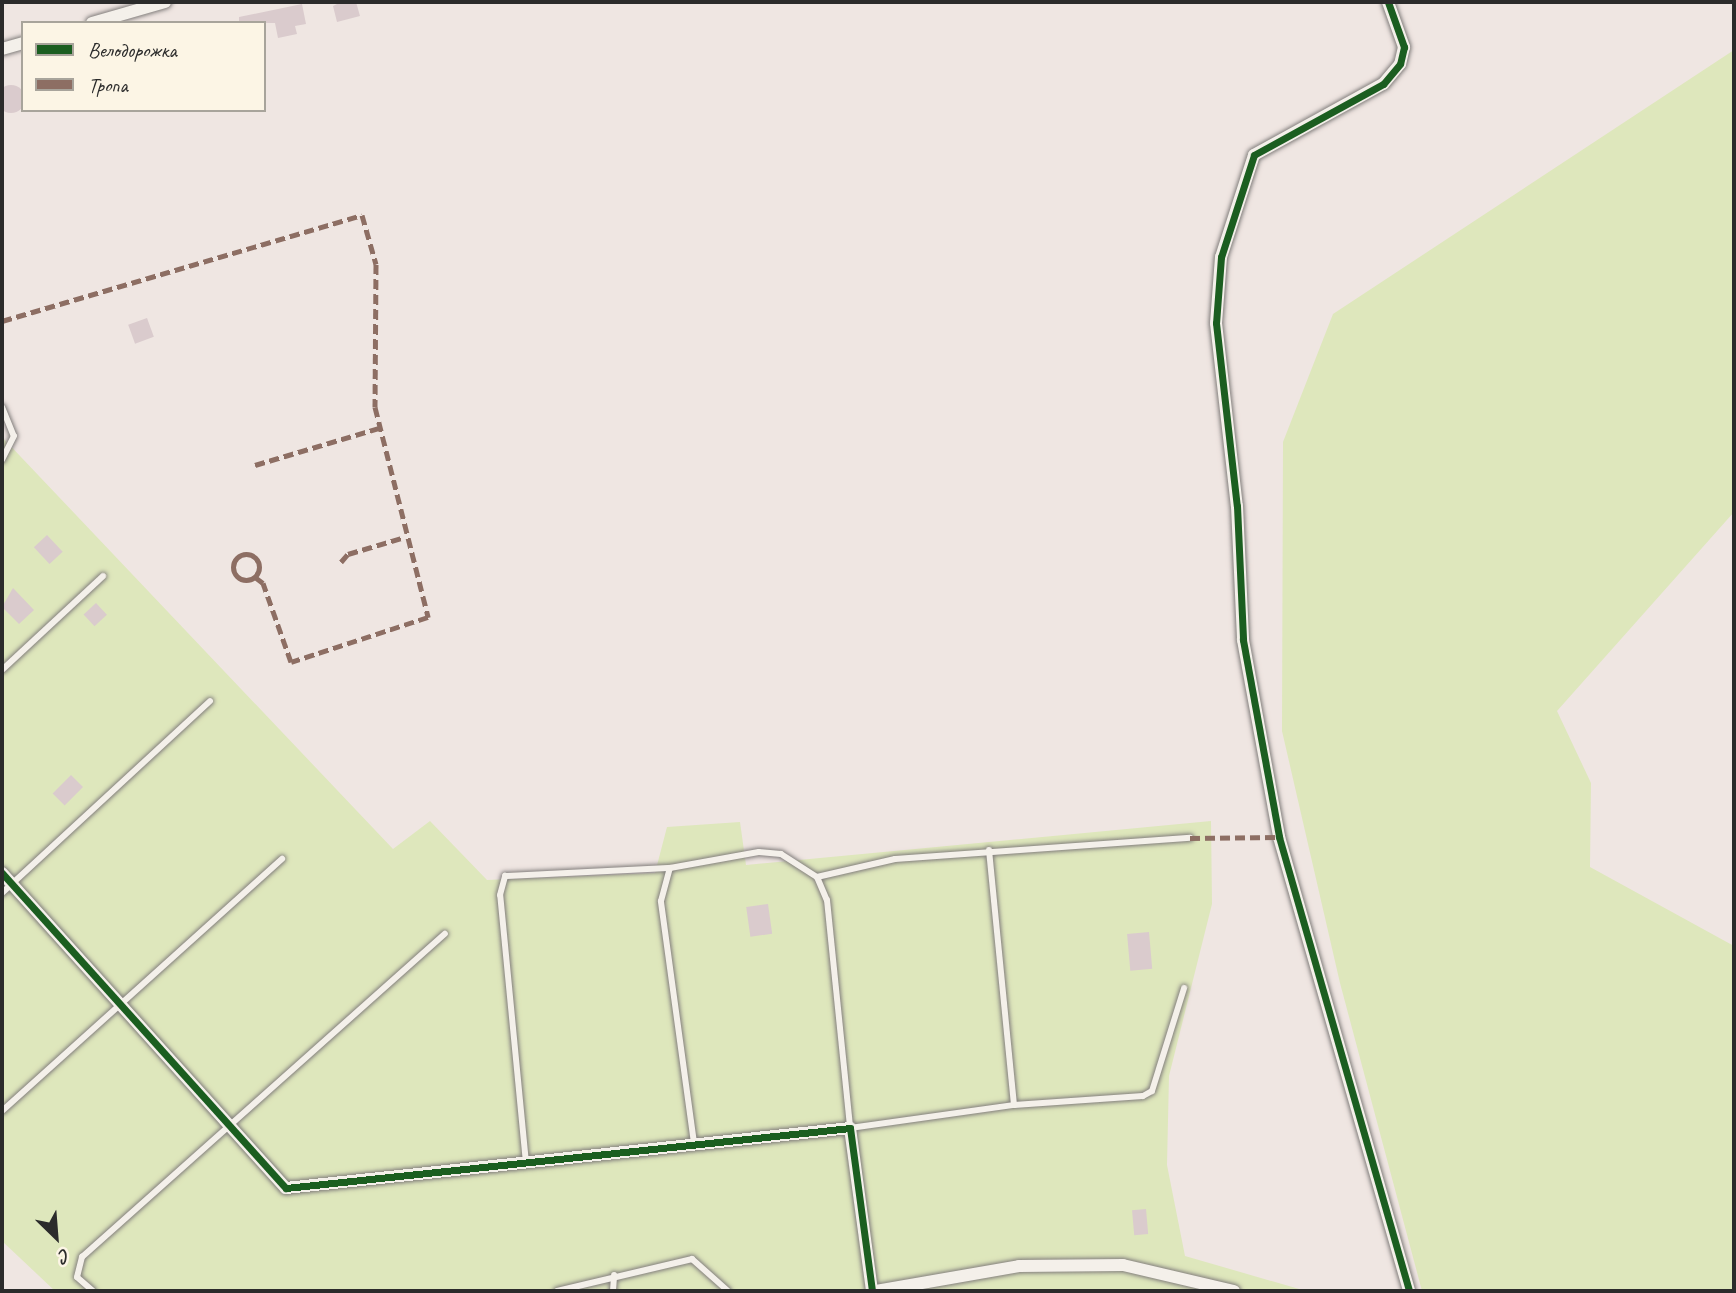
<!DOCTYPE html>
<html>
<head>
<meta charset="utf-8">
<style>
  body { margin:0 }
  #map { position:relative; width:1736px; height:1293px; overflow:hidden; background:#efe6e2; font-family:Caveat,sans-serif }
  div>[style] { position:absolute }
  .green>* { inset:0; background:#dee7bc }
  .building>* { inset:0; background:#dacbcd; transform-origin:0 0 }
  .round { border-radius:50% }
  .roads { filter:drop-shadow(0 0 2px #837f7d) drop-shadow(0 0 2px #837f7d) }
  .lane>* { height:6px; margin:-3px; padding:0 3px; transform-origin:3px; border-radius:3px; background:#f4f0ea }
  .street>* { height:12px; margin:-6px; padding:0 6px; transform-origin:6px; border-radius:6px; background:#f4f0ea }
  .quiet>* { height:5px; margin-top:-2.5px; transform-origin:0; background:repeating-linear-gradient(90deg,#8d6e63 0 10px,transparent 0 15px) }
  .quiet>.ring { margin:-2.5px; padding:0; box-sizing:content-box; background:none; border:5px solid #8d6e63; border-radius:50% }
  .cycleway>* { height:7px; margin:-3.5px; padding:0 3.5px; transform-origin:3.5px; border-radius:3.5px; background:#1b5e20 }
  span { translate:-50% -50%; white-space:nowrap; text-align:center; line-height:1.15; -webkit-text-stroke:5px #fcf5e5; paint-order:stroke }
  .frame { position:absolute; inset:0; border:4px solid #2b2b2b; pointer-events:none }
  .legend { position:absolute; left:21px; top:21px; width:245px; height:91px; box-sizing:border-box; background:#fcf5e5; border:2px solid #a8a49b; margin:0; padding:9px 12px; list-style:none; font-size:21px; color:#2b2b2b }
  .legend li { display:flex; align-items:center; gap:14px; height:35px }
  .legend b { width:35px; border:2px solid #a8a49b }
  .north { position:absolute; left:21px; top:1202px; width:70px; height:70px; -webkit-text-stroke:5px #fcf5e5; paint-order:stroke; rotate:155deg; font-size:19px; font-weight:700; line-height:28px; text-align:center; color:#2b2b2b }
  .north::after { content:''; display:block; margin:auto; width:24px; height:32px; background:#2b2b2b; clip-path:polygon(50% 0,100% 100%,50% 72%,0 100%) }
</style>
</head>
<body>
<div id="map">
  <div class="green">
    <i style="clip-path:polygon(1734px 50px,1734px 512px,1557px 711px,1591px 783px,1590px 867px,1734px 946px,1734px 1291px,1422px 1291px,1340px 983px,1282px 731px,1283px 442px,1333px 314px)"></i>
    <i style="clip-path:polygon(2px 437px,393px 849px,430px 821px,487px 880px,655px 873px,667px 827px,740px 822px,746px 865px,1211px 821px,1212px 904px,1169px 1076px,1167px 1165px,1185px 1256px,1306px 1291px,55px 1291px,2px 1241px)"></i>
  </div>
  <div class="building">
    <i style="clip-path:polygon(341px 2px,356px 2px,360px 16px,337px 22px,333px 6px)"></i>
    <i style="clip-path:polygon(302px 4px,306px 24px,295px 26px,297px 34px,278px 38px,275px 23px,239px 23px,239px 17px)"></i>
    <i class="round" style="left:-3px;top:85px;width:28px;height:28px"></i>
    <i style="left:147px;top:318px;width:20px;height:20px;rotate:70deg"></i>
    <i style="left:47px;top:535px;width:23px;height:18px;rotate:47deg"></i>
    <i style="clip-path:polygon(13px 588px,34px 610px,19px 624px,2px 607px)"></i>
    <i style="left:96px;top:603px;width:16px;height:17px;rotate:47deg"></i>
    <i style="left:71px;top:775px;width:17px;height:26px;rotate:45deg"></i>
    <i style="left:768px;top:904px;width:30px;height:22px;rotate:82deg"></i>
    <i style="left:1149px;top:932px;width:37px;height:22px;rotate:85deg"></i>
    <i style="left:1146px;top:1209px;width:25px;height:14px;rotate:85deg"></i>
  </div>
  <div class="roads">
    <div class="lane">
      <i style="left:2px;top:407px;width:31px;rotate:68deg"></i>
      <i style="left:14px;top:436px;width:27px;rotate:117deg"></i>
      <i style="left:2px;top:670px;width:138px;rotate:-42.9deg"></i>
      <i style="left:989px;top:850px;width:256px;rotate:84.4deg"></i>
      <i style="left:817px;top:877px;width:80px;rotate:-13deg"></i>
      <i style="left:895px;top:859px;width:296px;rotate:-4.1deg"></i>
      <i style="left:2px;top:893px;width:283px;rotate:-42.7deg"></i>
      <i style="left:2px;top:1111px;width:377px;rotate:-42deg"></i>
      <i style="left:694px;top:1143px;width:244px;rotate:-97.8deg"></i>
      <i style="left:661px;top:901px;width:34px;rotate:-75deg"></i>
      <i style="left:670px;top:868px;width:90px;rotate:-10.2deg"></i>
      <i style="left:759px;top:852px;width:22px;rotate:5deg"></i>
      <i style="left:781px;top:854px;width:43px;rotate:32.6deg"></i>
      <i style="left:817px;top:877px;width:25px;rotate:67deg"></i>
      <i style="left:827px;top:900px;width:229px;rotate:84.2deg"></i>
      <i style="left:850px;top:1128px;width:166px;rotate:-8deg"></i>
      <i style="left:1014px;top:1105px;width:129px;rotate:-4deg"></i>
      <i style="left:1143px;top:1096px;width:10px;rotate:-29deg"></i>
      <i style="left:1152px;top:1091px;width:108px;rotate:-72.7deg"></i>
      <i style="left:526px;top:1163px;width:269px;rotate:-95.5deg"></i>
      <i style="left:500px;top:895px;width:20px;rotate:-75deg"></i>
      <i style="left:505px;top:876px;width:165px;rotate:-2.8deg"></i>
      <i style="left:93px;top:1291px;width:21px;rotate:-139deg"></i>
      <i style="left:77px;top:1277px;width:21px;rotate:-76deg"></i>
      <i style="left:82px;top:1257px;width:486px;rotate:-41.7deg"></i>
      <i style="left:557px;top:1291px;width:139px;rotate:-13.3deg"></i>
      <i style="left:692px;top:1259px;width:48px;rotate:41.6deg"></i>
      <i style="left:613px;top:1291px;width:16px;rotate:-86deg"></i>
    </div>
    <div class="street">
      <i style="left:1388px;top:2px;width:48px;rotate:70.4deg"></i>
      <i style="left:1404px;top:47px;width:17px;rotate:103deg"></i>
      <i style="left:1400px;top:64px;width:26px;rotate:130deg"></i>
      <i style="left:1383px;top:84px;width:147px;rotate:151.2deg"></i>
      <i style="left:1254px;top:155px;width:107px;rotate:107.9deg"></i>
      <i style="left:1221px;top:257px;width:66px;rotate:94.3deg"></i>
      <i style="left:1216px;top:323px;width:184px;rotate:83.5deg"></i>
      <i style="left:1237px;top:506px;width:134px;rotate:87.4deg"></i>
      <i style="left:1243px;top:640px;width:200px;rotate:79.6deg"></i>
      <i style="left:1279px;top:837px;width:472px;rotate:74deg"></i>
      <i style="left:92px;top:23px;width:76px;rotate:-16deg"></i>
      <i style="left:2px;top:49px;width:22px;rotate:-16deg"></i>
      <i style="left:2px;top:873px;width:424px;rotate:48deg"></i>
      <i style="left:286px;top:1188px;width:567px;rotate:-6.07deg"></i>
      <i style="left:850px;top:1128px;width:164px;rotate:82.3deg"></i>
      <i style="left:876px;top:1291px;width:145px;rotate:-9.9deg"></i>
      <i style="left:1019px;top:1266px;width:104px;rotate:-0.6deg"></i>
      <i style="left:1123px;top:1265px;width:114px;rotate:13.2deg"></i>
    </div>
  </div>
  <div class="quiet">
    <i style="left:2px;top:321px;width:375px;rotate:-16.4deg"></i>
    <i style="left:362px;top:215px;width:51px;rotate:74.1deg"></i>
    <i style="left:376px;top:264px;width:143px;rotate:90.4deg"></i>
    <i style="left:375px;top:407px;width:217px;rotate:75.8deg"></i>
    <i style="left:428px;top:617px;width:144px;rotate:161.8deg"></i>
    <i style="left:291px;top:662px;width:84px;rotate:-109.5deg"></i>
    <i style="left:263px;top:583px;width:10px;rotate:-143deg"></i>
    <i style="left:255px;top:465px;width:129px;rotate:-16.6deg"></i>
    <i class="ring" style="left:233px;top:554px;width:21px;height:21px"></i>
    <i style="left:341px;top:562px;width:11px;rotate:-49deg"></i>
    <i style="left:348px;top:554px;width:59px;rotate:-16.6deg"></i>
    <i style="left:1190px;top:838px;width:89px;rotate:-0.6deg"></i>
  </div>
  <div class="cycleway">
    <i style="left:1388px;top:2px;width:48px;rotate:70.4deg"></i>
    <i style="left:1404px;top:47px;width:17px;rotate:103deg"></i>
    <i style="left:1400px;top:64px;width:26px;rotate:130deg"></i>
    <i style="left:1383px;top:84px;width:147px;rotate:151.2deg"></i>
    <i style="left:1254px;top:155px;width:107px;rotate:107.9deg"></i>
    <i style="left:1221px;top:257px;width:66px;rotate:94.3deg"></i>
    <i style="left:1216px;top:323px;width:184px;rotate:83.5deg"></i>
    <i style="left:1237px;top:506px;width:134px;rotate:87.4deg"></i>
    <i style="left:1243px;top:640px;width:200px;rotate:79.6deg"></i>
    <i style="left:1279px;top:837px;width:472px;rotate:74deg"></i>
    <i style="left:2px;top:873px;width:424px;rotate:48deg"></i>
    <i style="left:286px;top:1188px;width:567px;rotate:-6.07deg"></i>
    <i style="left:850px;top:1128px;width:164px;rotate:82.3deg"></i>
  </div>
  <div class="frame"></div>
  <ul class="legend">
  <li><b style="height:9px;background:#1b5e20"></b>Велодорожка</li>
  <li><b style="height:9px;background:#8d6e63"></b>Тропа</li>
  </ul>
  <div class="north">С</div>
</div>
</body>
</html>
